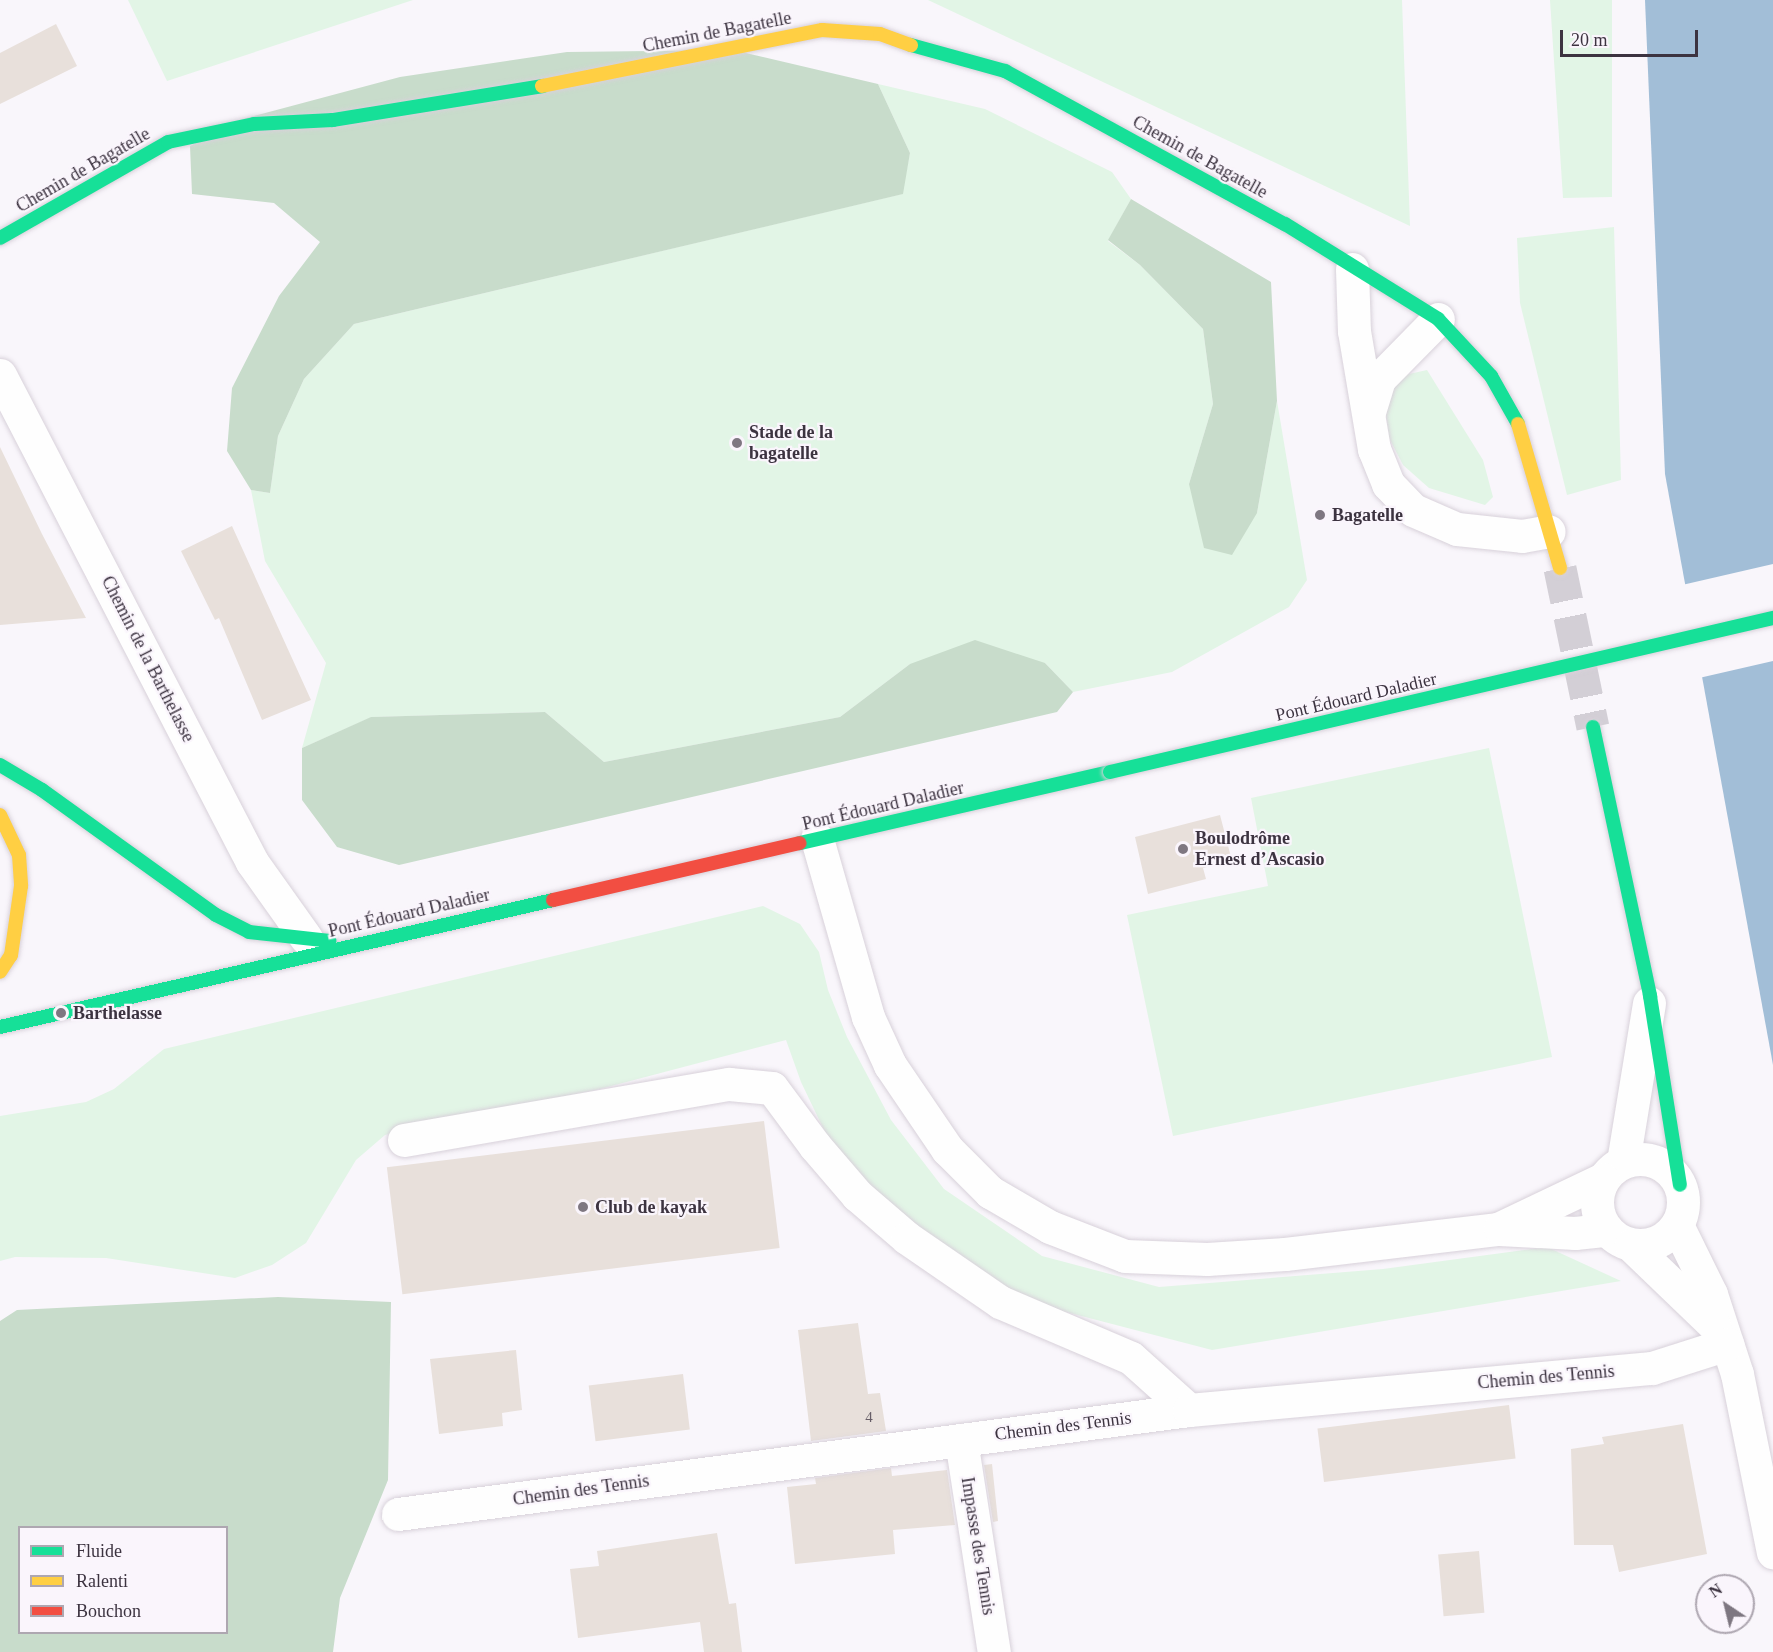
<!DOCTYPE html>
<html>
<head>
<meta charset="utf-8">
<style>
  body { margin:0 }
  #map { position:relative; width:1773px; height:1652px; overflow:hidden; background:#f9f6fb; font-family:"Times New Roman",serif }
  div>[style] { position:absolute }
  .green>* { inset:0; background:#e2f5e6 }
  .forest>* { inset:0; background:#c8dccb }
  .water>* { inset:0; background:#a2bed7 }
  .pier>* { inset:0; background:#f9f6fb }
  .building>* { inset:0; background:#e8e0db; transform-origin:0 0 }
  .secondary-tunnel>* { height:33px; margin-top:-16.5px; transform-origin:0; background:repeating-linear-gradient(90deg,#d3cfd6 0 33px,transparent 0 49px) }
  .roads { filter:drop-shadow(0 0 2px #d8d1da) drop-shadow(0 0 2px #d8d1da) }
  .street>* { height:33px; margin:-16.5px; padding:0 16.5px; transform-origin:16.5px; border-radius:16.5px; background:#fefefe }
  .street>.ring { margin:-16.5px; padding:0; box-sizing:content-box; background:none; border:33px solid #fefefe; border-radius:50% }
  .fast>* { height:14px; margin:-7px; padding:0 7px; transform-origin:7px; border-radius:7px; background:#16e098 }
  .slow>* { height:14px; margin:-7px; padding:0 7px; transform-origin:7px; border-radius:7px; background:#ffcf43 }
  .jam>* { height:14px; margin:-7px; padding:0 7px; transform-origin:7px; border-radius:7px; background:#f24e42 }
  .bridges { filter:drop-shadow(0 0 2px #d8d1da) drop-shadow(0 0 2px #d8d1da) }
  .fast-bridge>* { height:14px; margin:-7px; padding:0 7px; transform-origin:7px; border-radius:7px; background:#16e098 }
  .dots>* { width:16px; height:16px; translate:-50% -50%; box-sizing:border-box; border:3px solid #faf5fc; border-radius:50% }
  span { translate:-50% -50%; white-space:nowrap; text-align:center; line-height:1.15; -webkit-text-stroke:4.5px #faf5fc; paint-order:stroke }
  .number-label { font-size:15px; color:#675e67 }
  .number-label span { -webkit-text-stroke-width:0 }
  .street-label { font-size:18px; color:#3c3340 }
  .poi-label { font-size:18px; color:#3c3340; font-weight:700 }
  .left { translate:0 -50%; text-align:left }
  .legend { position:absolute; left:18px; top:1526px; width:210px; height:108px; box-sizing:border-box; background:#faf5fc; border:2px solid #aea7b1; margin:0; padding:8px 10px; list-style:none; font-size:18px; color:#3c3340 }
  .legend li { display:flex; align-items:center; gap:12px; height:30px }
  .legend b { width:30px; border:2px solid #aea7b1 }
  .north { position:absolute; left:1695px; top:1574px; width:60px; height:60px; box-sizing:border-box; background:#faf5fc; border:2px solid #aea7b1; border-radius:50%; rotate:325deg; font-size:16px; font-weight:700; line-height:24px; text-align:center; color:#3c3340 }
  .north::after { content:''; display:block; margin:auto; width:21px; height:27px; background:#7e7781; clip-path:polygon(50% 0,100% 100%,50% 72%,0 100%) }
  .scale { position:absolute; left:1560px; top:30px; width:138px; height:27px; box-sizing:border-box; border:3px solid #3c3340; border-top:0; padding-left:8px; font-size:18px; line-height:21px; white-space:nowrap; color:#3c3340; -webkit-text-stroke:4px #faf5fc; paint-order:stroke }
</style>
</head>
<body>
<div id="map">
  <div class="green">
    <i style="clip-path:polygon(128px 0,413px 0,167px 81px)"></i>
    <i style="clip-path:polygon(928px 0,1402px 0,1410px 226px)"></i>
    <i style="clip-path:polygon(1550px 0,1612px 0,1612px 197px,1563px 198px)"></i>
    <i style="clip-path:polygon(878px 84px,985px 109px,1112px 172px,1131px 199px,1108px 241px,1140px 265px,1203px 329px,1213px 404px,1189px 484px,1257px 513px,1277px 401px,1307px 580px,1289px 607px,1172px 672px,1073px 692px,1045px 663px,910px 664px,840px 717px,604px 762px,545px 712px,372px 717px,302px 748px,326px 663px,265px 561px,251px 490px,270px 493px,278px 436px,304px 379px,354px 324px,902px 194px,910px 153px)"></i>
    <i style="clip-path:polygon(1614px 227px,1621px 480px,1567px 495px,1520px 303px,1517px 238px)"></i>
    <i style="clip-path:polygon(1427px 370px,1483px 460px,1493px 497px,1485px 505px,1429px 488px,1403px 465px,1389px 438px,1385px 406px,1390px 386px,1409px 374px)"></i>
    <i style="clip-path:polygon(1489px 748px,1552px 1057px,1173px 1136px,1127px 915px,1268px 886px,1251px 798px)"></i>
    <i style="clip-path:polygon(763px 906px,800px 924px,819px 952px,828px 990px,847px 1037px,891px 1120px,944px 1189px,1042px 1256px,1159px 1287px,1383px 1269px,1547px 1247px,1621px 1281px,1212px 1350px,1043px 1306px,978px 1273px,883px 1206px,824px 1130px,801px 1082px,786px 1040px,600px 1089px,385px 1135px,356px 1160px,306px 1243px,272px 1265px,235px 1278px,106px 1258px,15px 1257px,0 1261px,0 1116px,86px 1102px,114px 1089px,164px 1049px)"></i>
  </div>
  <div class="forest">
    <i style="clip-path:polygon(733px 50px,878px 84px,910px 153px,903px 194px,354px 324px,304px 379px,278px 436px,270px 493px,251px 490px,227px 451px,232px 388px,279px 296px,320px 242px,274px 203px,192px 194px,190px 146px,243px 119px,400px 77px,567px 52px)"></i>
    <i style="clip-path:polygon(1131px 199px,1271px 282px,1277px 401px,1257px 513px,1232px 555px,1204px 548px,1189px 484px,1213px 404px,1203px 329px,1140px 265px,1108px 240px)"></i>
    <i style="clip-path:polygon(975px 640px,1045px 663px,1073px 692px,1057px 712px,399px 865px,337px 847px,302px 800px,302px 748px,371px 717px,545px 712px,604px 762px,840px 717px,910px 664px)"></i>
    <i style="clip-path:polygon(evenodd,278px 1297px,391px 1302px,388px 1480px,340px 1598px,333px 1652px,0 1652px,0 1321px,17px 1310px,278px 1297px,20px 1528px,226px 1528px,226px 1632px,20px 1632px,20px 1528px)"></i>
  </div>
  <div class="water">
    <i style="clip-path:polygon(1645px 0,1773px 0,1773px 1065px,1665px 474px)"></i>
  </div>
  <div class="pier">
    <i style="clip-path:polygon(1773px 564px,1773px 661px,1699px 678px,1682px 585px)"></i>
  </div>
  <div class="building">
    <i style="clip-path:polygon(56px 24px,77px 66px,0 104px,0 53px)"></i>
    <i style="clip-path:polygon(0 447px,42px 534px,86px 618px,0 625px)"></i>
    <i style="clip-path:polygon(232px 526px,311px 700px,262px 720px,219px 618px,215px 620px,181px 551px)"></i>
    <i style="clip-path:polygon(1220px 815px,1232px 861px,1203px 868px,1206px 879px,1148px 894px,1135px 837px)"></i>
    <i style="left:764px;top:1121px;width:128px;height:380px;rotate:83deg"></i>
    <i style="clip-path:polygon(858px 1323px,868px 1394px,880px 1393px,886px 1431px,811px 1441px,798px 1330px)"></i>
    <i style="clip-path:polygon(516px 1350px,522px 1410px,502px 1413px,503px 1426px,439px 1434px,430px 1359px)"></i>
    <i style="left:683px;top:1374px;width:56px;height:95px;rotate:83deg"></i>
    <i style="left:1509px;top:1405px;width:54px;height:193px;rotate:83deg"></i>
    <i style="clip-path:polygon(1683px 1424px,1707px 1554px,1619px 1572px,1613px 1545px,1574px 1545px,1571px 1449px,1604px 1444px,1602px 1437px)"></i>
    <i style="clip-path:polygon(992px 1464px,998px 1521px,993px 1522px,984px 1465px)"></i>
    <i style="clip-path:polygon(891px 1468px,892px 1476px,947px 1470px,955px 1525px,893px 1530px,895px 1554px,795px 1564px,787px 1487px,816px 1484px,815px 1478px)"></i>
    <i style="clip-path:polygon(717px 1533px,729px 1604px,736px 1603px,742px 1652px,704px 1652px,700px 1622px,578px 1638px,570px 1569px,599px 1566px,597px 1551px)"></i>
    <i style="left:1479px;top:1551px;width:62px;height:41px;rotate:85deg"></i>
  </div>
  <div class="secondary-tunnel">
    <i style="left:1560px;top:568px;width:162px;rotate:78.3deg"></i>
  </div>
  <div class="roads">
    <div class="street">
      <i style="left:1352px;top:269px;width:62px;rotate:88.2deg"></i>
      <i style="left:1354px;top:331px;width:120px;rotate:80.4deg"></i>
      <i style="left:1374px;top:449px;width:38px;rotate:68deg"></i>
      <i style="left:1388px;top:484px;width:36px;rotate:46deg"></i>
      <i style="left:1413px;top:510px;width:48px;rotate:23.4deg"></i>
      <i style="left:1457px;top:529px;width:65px;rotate:6.1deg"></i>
      <i style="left:1522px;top:536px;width:27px;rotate:-10deg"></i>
      <i style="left:0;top:375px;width:548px;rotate:62.64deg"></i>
      <i style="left:252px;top:862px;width:93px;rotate:54.6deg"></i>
      <i style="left:1369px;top:412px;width:34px;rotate:-73deg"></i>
      <i style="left:1379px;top:379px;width:84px;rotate:-45.5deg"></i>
      <i style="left:817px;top:839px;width:185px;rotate:74deg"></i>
      <i style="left:868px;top:1017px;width:53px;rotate:65.4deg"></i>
      <i style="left:890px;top:1065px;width:102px;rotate:55.8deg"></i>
      <i style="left:947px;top:1149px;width:61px;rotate:45deg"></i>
      <i style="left:990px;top:1192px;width:69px;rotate:30.3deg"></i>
      <i style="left:1050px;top:1227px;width:80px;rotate:21.1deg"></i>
      <i style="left:1125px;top:1256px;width:82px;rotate:2.1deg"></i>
      <i style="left:1207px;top:1259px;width:78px;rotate:-3.7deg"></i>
      <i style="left:1285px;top:1254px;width:215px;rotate:-6.7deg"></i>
      <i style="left:1499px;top:1229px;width:76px;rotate:3deg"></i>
      <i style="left:1575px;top:1233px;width:31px;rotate:-6deg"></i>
      <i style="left:404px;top:1140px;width:330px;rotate:-9.8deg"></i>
      <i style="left:729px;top:1084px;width:43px;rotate:5.3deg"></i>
      <i style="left:772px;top:1088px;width:72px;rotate:53.4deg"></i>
      <i style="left:815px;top:1146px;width:65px;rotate:49.4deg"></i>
      <i style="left:857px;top:1195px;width:66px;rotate:40.7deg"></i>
      <i style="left:907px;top:1238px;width:113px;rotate:34.5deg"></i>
      <i style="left:1000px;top:1302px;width:142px;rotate:23.1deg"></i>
      <i style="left:1131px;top:1358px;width:78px;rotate:41.9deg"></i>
      <i class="ring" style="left:1597px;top:1159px;width:53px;height:53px"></i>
      <i style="left:1623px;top:1162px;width:161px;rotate:-80.7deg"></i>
      <i style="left:1677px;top:1225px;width:77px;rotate:63.8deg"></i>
      <i style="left:1711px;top:1294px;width:84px;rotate:72deg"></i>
      <i style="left:1737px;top:1374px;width:182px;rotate:78.6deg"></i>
      <i style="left:1500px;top:1228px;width:114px;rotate:-25.4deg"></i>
      <i style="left:1631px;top:1245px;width:115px;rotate:43.9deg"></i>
      <i style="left:961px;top:1440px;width:215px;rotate:81.2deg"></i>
      <i style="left:398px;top:1514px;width:798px;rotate:-7.49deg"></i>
      <i style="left:1189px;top:1410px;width:465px;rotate:-5.2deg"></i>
      <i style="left:1652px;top:1368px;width:79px;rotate:-17.7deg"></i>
    </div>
    <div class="fast">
      <i style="left:911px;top:45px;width:98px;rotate:15.5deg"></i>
      <i style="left:1005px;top:71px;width:319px;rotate:28.7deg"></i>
      <i style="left:1285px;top:224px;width:180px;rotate:31.8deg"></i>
      <i style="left:1438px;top:319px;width:78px;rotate:47.1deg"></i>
      <i style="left:1491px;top:376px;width:55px;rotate:60.6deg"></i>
      <i style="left:0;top:238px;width:193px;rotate:-29.7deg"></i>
      <i style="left:168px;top:142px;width:88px;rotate:-11.8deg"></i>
      <i style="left:254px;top:124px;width:79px;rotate:-2.9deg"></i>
      <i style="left:333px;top:120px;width:212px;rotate:-9.2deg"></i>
      <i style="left:1593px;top:727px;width:275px;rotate:78deg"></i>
      <i style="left:1650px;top:996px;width:191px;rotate:81deg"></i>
      <i style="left:0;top:765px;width:49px;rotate:30.8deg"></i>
      <i style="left:42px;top:790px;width:214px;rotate:35.7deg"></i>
      <i style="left:216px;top:915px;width:37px;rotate:27deg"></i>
      <i style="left:249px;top:932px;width:81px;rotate:6.3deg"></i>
      <i style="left:800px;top:843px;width:318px;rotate:-12.9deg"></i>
      <i style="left:0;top:1027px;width:567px;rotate:-12.93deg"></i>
    </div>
    <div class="slow">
      <i style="left:542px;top:86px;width:286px;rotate:-11.3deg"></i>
      <i style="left:822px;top:30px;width:58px;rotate:3.9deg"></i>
      <i style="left:880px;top:34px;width:33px;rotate:20deg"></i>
      <i style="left:1518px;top:424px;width:150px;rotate:73.7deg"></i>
      <i style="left:0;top:815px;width:44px;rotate:64.6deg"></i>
      <i style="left:19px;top:855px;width:31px;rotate:86deg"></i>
      <i style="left:21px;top:886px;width:70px;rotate:98.2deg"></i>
      <i style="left:11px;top:955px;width:20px;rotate:123deg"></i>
    </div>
    <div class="jam">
      <i style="left:553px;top:900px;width:253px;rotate:-13deg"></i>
    </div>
  </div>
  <div class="bridges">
    <div class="fast-bridge">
      <i style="left:1110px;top:772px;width:681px;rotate:-13.08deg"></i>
    </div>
  </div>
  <div class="dots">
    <i style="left:737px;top:443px;background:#7e7781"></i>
    <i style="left:1320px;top:515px;background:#7e7781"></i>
    <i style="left:1183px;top:849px;background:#7e7781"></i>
    <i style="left:61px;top:1013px;background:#7e7781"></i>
    <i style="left:583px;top:1207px;background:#7e7781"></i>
  </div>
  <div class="number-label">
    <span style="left:869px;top:1418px">4</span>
  </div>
  <div class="street-label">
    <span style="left:717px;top:32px;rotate:-11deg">Chemin de Bagatelle</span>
    <span style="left:1200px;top:157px;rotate:29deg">Chemin de Bagatelle</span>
    <span style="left:83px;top:170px;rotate:-30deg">Chemin de Bagatelle</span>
    <span style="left:148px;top:659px;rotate:63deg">Chemin de la Barthelasse</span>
    <span style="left:1356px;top:697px;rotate:-13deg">Pont Édouard Daladier</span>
    <span style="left:883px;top:806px;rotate:-13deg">Pont Édouard Daladier</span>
    <span style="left:409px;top:913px;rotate:-13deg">Pont Édouard Daladier</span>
    <span style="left:1546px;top:1377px;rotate:-5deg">Chemin des Tennis</span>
    <span style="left:1063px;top:1426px;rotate:-7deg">Chemin des Tennis</span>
    <span style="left:581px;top:1490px;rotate:-8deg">Chemin des Tennis</span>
    <span style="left:978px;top:1546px;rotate:81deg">Impasse des Tennis</span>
  </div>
  <div class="poi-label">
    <span class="left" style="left:749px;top:443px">Stade de la<br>bagatelle</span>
    <span class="left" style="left:1332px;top:515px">Bagatelle</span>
    <span class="left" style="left:1195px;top:849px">Boulodrôme<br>Ernest d’Ascasio</span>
    <span class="left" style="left:73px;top:1013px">Barthelasse</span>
    <span class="left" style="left:595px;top:1207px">Club de kayak</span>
  </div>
  <ul class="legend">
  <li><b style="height:8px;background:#16e098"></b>Fluide</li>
  <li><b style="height:8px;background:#ffcf43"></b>Ralenti</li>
  <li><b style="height:8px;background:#f24e42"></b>Bouchon</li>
  </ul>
  <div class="north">N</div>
  <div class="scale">20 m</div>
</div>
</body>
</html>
